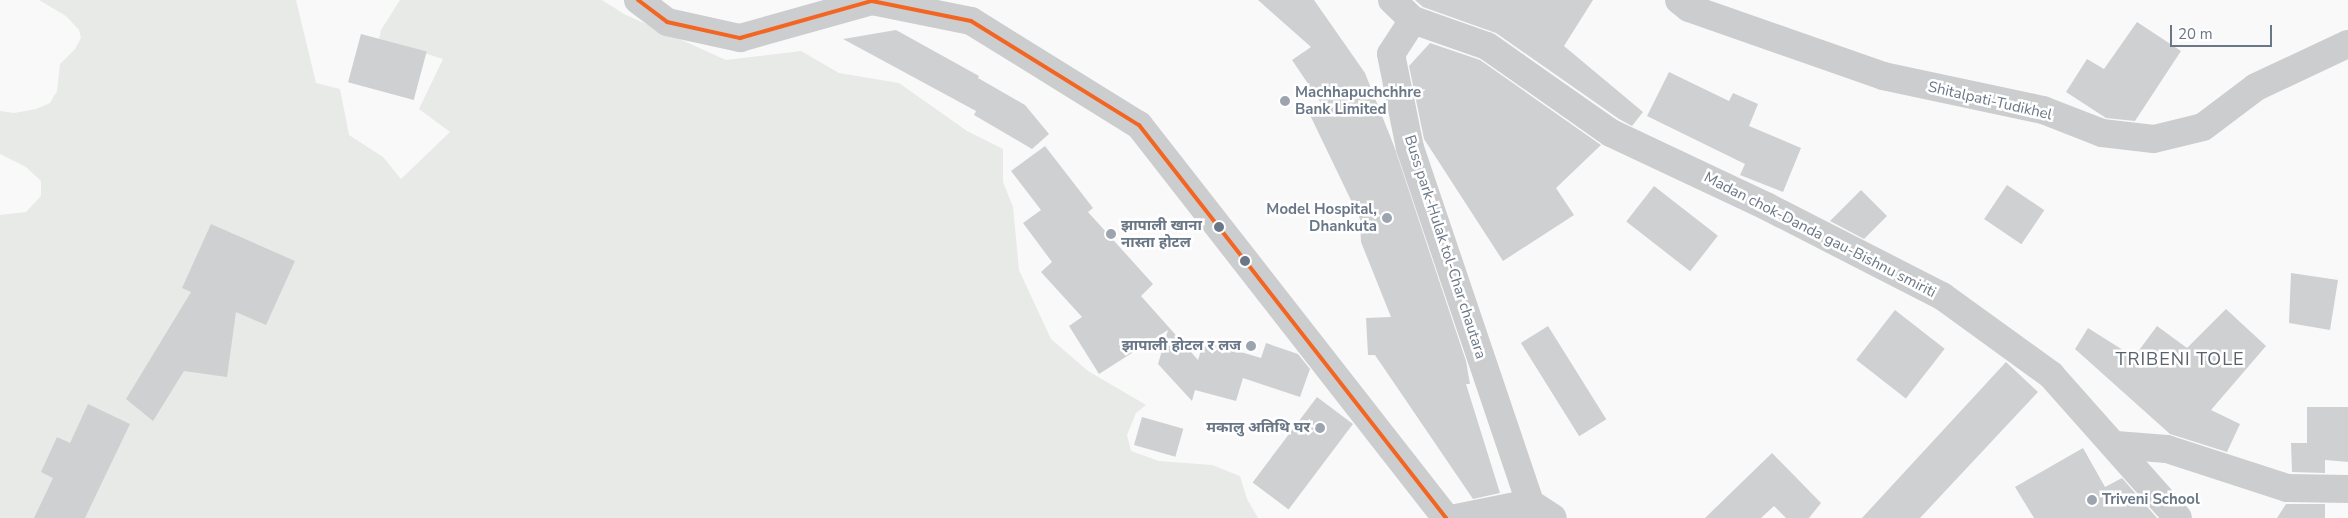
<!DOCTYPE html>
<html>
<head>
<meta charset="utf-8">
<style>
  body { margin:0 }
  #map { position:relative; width:2348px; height:518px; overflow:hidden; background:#f9f9f9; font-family:"Nunito Sans","Noto Sans Devanagari",sans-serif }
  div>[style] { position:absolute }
  .green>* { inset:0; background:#e7eae6 }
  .building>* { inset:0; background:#cfd0d2; transform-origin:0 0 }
  .minor>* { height:28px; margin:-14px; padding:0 14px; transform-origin:14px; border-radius:14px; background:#cccdce }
  .bus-1>* { height:4px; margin:-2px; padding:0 2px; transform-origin:2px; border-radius:2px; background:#f26522 }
  .dots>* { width:14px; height:14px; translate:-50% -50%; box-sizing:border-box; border:2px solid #fff; border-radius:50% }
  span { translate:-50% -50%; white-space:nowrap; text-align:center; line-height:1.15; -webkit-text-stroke:5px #fff; paint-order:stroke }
  .poi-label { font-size:15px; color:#6a7787; font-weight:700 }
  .left { translate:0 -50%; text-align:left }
  .right { translate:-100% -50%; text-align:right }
  .street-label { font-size:15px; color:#6a7787 }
  .quarter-label { font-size:18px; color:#58616c; letter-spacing:1px }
  .scale { position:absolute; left:2170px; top:25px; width:102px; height:22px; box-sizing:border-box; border:2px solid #6a7787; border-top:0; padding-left:6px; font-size:15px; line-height:18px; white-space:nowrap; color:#6a7787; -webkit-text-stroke:4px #fff; paint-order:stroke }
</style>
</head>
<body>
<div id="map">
  <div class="green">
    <i style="clip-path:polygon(39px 0,296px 0,316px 83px,340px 89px,349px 135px,383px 157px,401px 179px,450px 132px,419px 109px,443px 59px,379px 39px,381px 30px,400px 0,602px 0,624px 14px,726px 60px,801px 51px,839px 73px,899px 83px,967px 131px,1003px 149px,1003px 182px,1013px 207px,1019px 270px,1051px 339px,1088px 371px,1146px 405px,1136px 413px,1127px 435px,1131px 451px,1159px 461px,1212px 465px,1240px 476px,1247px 499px,1258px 518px,0 518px,0 215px,26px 212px,41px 196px,41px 181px,26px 167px,0 154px,0 111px,14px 113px,36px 109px,50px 103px,57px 91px,60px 64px,75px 49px,81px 38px,79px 30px,66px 16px)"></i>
  </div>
  <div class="building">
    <i style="clip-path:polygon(1258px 0,1314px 0,1365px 73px,1394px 146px,1466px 361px,1470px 384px,1466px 384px,1500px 493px,1473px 499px,1375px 355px,1368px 355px,1366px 318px,1391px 317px,1361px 242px,1360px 219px,1309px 113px,1323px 106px,1292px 60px,1311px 47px)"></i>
    <i style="clip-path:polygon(1415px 0,1593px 0,1564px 46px,1643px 112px,1632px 126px,1619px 119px,1496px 33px,1423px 7px)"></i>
    <i style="clip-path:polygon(2137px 22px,2181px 51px,2135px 121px,2106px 118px,2066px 92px,2087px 59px,2104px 69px)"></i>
    <i style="clip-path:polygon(896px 30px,979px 76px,978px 78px,1025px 105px,1049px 134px,1032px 149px,974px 115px,976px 111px,843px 39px)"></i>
    <i style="left:361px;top:34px;width:68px;height:50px;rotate:15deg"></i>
    <i style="clip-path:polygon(1430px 43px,1480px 60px,1601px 145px,1556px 188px,1574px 215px,1503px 261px,1424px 139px,1409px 66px)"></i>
    <i style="clip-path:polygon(1669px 72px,1729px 101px,1733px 93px,1758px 104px,1749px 126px,1801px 148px,1783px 192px,1740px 175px,1745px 164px,1647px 116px)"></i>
    <i style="clip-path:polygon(1045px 146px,1093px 208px,1088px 212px,1153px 284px,1141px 296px,1198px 360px,1204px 341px,1261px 358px,1266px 343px,1298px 354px,1310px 369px,1300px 397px,1243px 378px,1236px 401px,1195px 390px,1192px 401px,1158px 364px,1168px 330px,1099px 374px,1069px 326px,1082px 317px,1041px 272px,1052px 262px,1023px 223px,1041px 210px,1011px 171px)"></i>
    <i style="left:2007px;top:185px;width:45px;height:41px;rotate:34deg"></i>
    <i style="left:1654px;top:186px;width:81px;height:45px;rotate:38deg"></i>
    <i style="clip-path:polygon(1861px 190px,1887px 216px,1864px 239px,1830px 221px)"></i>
    <i style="clip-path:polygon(211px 224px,295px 261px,266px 325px,236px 312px,227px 377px,184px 371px,153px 421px,126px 399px,191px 292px,182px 288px)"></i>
    <i style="clip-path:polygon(2291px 273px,2338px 280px,2330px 330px,2289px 323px)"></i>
    <i style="clip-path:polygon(2226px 309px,2266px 346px,2211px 410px,2240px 424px,2227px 452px,2170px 434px,2075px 349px,2088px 328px,2134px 357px,2157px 326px,2187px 348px)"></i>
    <i style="left:1895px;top:310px;width:63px;height:63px;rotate:38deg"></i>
    <i style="left:1548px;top:326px;width:110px;height:32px;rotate:58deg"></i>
    <i style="clip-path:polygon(2006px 362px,2038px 392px,1920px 518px,1862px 518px)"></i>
    <i style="left:1317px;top:397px;width:45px;height:107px;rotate:37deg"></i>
    <i style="clip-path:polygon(88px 404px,130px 424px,85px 518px,34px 518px,53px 478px,41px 472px,57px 437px,70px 443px)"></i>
    <i style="clip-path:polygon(2307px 407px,2348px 407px,2348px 462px,2325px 460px,2325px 473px,2292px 472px,2291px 443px,2307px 443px)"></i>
    <i style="left:1142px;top:417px;width:43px;height:29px;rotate:16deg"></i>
    <i style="clip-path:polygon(2083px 448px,2105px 487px,2122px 478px,2157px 518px,2034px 518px,2015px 487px)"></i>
    <i style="clip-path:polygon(1772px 453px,1821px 503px,1809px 518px,1786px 518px,1774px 506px,1761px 518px,1705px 518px)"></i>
    <i style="clip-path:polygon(2286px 504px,2325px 504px,2325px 518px,2277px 518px)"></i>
  </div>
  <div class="minor">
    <i style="left:638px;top:0;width:36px;rotate:37deg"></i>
    <i style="left:667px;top:22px;width:75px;rotate:12.4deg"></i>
    <i style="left:740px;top:38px;width:137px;rotate:-15.7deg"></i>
    <i style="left:872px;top:1px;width:101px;rotate:11.4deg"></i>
    <i style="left:971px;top:21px;width:198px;rotate:31.8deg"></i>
    <i style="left:1139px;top:125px;width:499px;rotate:52deg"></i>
    <i style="left:1392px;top:0;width:29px;rotate:44deg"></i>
    <i style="left:1413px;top:20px;width:40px;rotate:122.9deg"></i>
    <i style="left:1391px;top:54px;width:96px;rotate:78.6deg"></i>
    <i style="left:1410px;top:148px;width:375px;rotate:71.3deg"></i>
    <i style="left:1679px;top:0;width:13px;rotate:39deg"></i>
    <i style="left:1689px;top:8px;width:206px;rotate:19.3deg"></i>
    <i style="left:1883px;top:76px;width:164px;rotate:12deg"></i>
    <i style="left:2043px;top:110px;width:63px;rotate:21.3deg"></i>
    <i style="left:2102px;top:133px;width:52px;rotate:6.6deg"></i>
    <i style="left:2154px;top:139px;width:50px;rotate:-13.8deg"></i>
    <i style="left:2203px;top:127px;width:66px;rotate:-37deg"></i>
    <i style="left:2256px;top:87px;width:102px;rotate:-25.1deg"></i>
    <i style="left:1413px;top:20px;width:78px;rotate:19.4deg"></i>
    <i style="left:1487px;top:46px;width:151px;rotate:35.1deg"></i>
    <i style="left:1611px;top:133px;width:171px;rotate:25.2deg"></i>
    <i style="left:1766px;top:206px;width:198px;rotate:27.1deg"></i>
    <i style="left:1942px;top:296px;width:135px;rotate:35.9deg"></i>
    <i style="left:2051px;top:375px;width:191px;rotate:48.4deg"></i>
    <i style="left:2116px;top:445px;width:51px;rotate:4.5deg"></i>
    <i style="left:2167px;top:449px;width:126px;rotate:18deg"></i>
    <i style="left:2287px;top:488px;width:61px;rotate:0.9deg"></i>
    <i style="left:1456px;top:518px;width:76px;rotate:-11.5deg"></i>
    <i style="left:1530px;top:503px;width:27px;rotate:33deg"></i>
  </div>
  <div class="bus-1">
    <i style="left:638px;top:0;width:36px;rotate:37deg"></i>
    <i style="left:667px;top:22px;width:75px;rotate:12.4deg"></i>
    <i style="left:740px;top:38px;width:137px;rotate:-15.7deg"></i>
    <i style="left:872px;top:1px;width:101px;rotate:11.4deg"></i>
    <i style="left:971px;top:21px;width:198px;rotate:31.8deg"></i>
    <i style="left:1139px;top:125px;width:499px;rotate:52deg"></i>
  </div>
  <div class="dots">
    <i style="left:1285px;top:101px;background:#9ca4af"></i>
    <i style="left:1387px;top:218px;background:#9ca4af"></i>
    <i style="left:1219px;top:227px;background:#6a7787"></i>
    <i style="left:1111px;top:234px;background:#9ca4af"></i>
    <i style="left:1245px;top:261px;background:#6a7787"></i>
    <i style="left:1251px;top:346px;background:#9ca4af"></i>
    <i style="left:1320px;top:428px;background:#9ca4af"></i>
    <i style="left:2092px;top:500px;background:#9ca4af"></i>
  </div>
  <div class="poi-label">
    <span class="left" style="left:1295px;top:101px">Machhapuchchhre<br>Bank Limited</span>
    <span class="right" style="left:1377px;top:218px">Model Hospital,<br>Dhankuta</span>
    <span class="left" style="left:1121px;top:234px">झापाली खाना<br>नास्ता होटल</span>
    <span class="right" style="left:1241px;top:346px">झापाली होटल र लज</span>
    <span class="right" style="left:1310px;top:428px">मकालु अतिथि घर</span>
    <span class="left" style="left:2102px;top:500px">Triveni School</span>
  </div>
  <div class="street-label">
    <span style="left:1990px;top:101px;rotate:13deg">Shitalpati-Tudikhel</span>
    <span style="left:1820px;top:235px;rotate:27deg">Madan chok-Danda gau-Bishnu smiriti</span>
    <span style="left:1445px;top:247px;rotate:72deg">Buss park-Hulak tol-Char chautara</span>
  </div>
  <div class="quarter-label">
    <span style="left:2180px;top:359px">TRIBENI TOLE</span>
  </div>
  <div class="scale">20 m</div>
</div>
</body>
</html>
